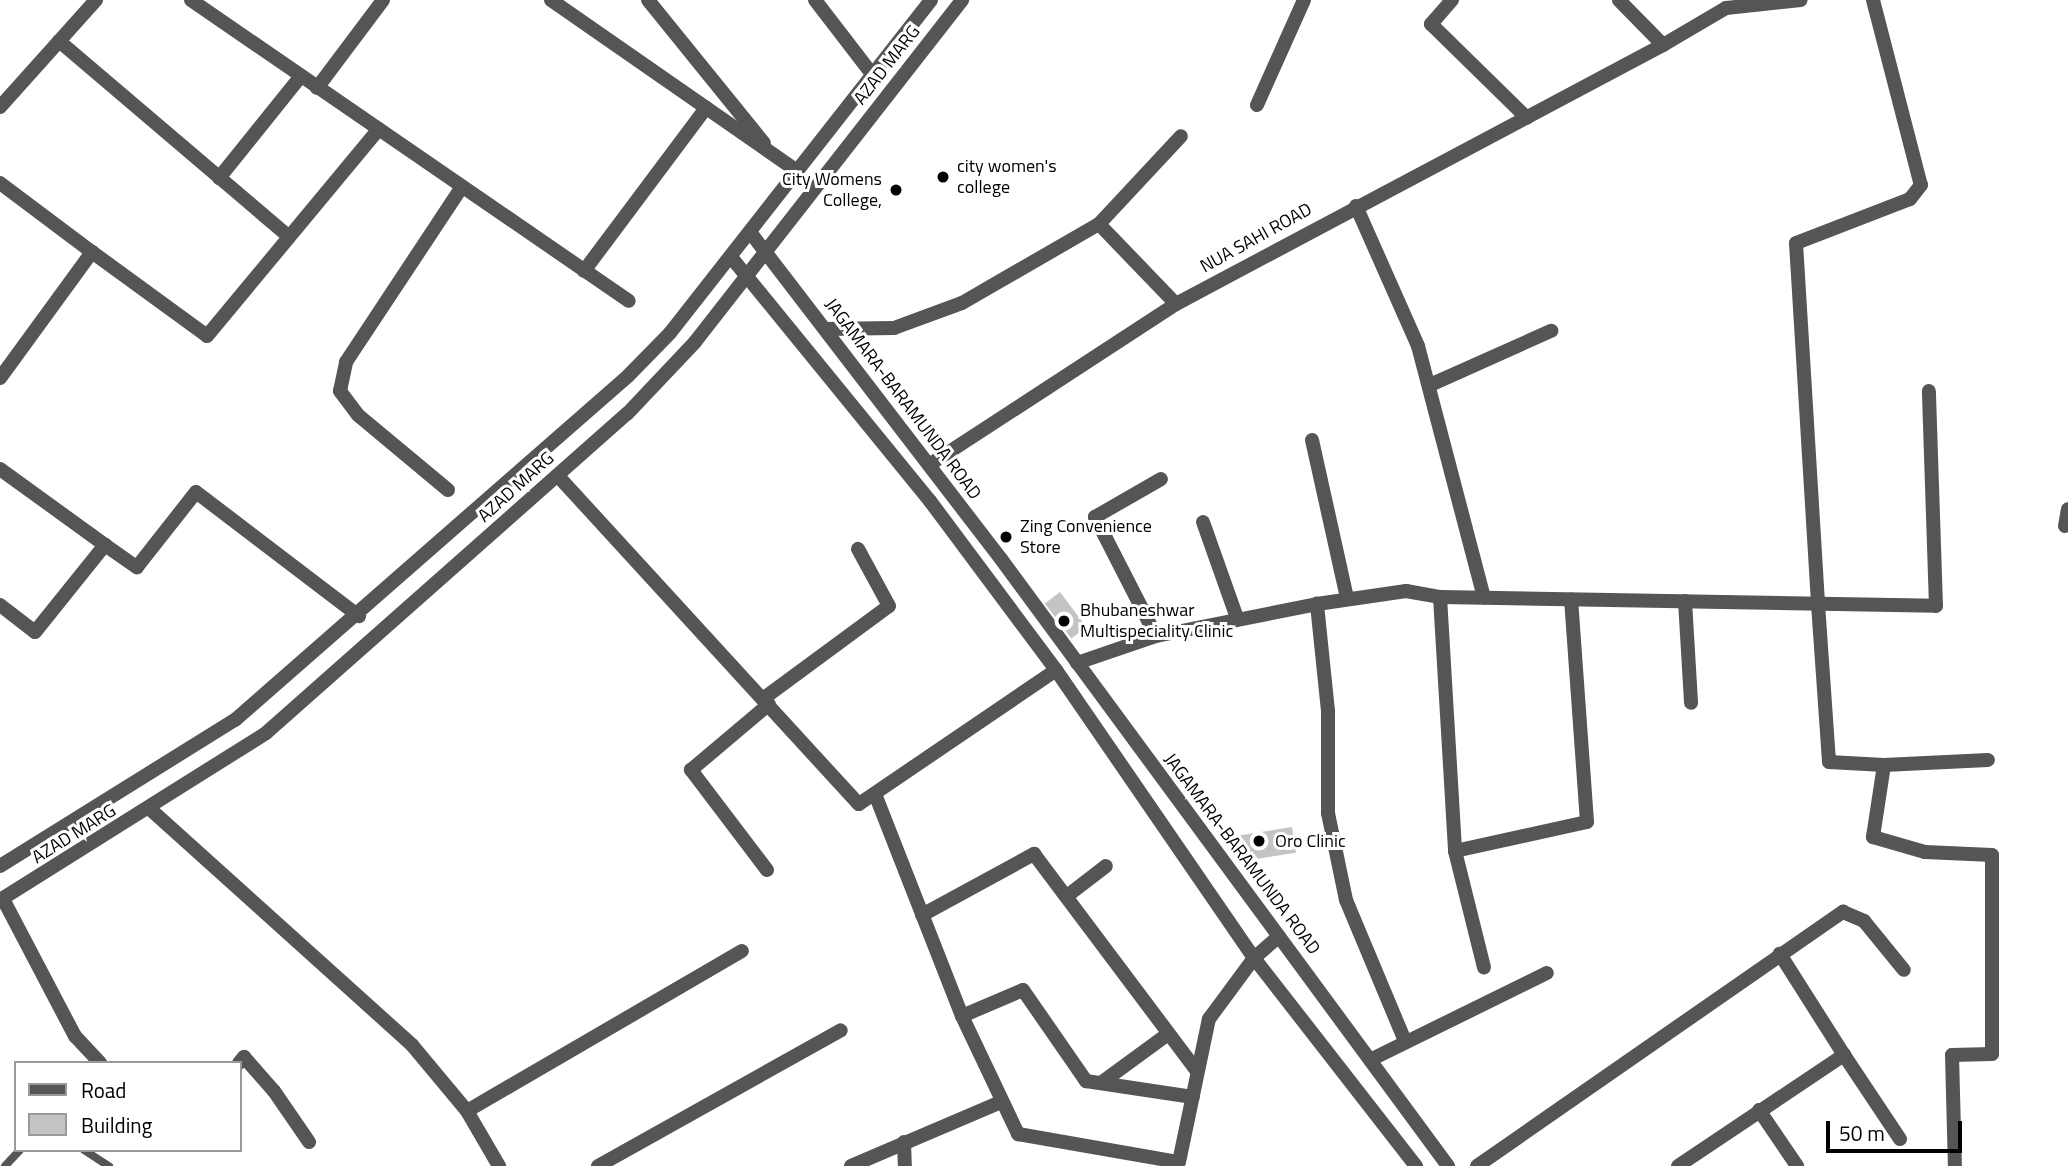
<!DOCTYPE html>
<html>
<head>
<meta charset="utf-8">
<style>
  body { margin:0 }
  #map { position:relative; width:2068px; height:1166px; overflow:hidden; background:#fff; font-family:"Titillium Web",sans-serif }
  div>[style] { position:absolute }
  .building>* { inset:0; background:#c4c4c4; transform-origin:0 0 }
  .service>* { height:8px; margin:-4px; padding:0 4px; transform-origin:4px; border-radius:4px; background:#555 }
  .minor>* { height:14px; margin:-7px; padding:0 7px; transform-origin:7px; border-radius:7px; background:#555 }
  .tertiary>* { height:14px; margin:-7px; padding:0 7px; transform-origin:7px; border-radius:7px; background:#555 }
  .dots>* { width:19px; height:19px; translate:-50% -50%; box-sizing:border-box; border:4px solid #fff; border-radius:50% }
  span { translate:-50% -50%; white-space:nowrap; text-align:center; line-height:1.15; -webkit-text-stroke:6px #fff; paint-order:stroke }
  .street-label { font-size:18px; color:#000 }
  .poi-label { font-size:18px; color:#000 }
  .left { translate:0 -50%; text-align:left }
  .right { translate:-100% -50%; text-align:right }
  .legend { position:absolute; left:14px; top:1061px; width:228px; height:91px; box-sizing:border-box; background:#fff; border:2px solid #999; margin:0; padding:9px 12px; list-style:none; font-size:21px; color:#000 }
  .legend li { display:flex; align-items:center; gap:14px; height:35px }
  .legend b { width:35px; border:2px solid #999 }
  .scale { position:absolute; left:1826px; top:1121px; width:136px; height:32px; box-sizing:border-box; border:4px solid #000; border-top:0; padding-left:9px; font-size:21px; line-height:24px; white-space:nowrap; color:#000; -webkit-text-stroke:5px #fff; paint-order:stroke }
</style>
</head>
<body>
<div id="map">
  <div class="building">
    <i style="left:1060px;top:592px;width:44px;height:19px;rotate:53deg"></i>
    <i style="left:1292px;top:827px;width:26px;height:52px;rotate:81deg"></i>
  </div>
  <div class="service">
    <i style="left:84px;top:1150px;width:30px;rotate:33deg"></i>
    <i style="left:5px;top:1166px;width:22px;rotate:-47deg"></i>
  </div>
  <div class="minor">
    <i style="left:191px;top:0;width:531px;rotate:34.5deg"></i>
    <i style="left:551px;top:0;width:298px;rotate:34.8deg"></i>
    <i style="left:648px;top:0;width:184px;rotate:51deg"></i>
    <i style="left:815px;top:0;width:93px;rotate:52.4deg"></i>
    <i style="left:1452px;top:0;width:32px;rotate:131deg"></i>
    <i style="left:1431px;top:24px;width:134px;rotate:44.4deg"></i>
    <i style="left:1873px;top:0;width:191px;rotate:75.5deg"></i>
    <i style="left:1921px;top:185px;width:18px;rotate:128deg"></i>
    <i style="left:1910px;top:199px;width:122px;rotate:158.9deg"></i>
    <i style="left:1796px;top:243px;width:362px;rotate:86.5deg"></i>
    <i style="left:1818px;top:604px;width:158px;rotate:86deg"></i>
    <i style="left:1829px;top:762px;width:55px;rotate:3.1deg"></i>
    <i style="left:1884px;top:765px;width:73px;rotate:98.7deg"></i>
    <i style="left:1873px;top:837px;width:54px;rotate:16.1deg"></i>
    <i style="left:1925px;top:852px;width:67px;rotate:2.6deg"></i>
    <i style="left:1992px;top:855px;width:199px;rotate:90deg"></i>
    <i style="left:1992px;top:1054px;width:40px;rotate:178.6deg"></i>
    <i style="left:1952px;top:1055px;width:111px;rotate:88.5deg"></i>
    <i style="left:59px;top:41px;width:302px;rotate:40.4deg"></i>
    <i style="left:1663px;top:45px;width:73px;rotate:-30.4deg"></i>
    <i style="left:1726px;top:8px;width:75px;rotate:-6.1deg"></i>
    <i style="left:317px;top:88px;width:110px;rotate:-53.1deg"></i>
    <i style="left:1257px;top:105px;width:115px;rotate:-65.9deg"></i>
    <i style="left:0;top:107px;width:144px;rotate:-48.1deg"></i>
    <i style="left:219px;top:178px;width:131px;rotate:-51.2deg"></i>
    <i style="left:0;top:183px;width:115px;rotate:36.9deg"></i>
    <i style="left:92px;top:252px;width:156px;rotate:126.1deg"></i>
    <i style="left:1356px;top:206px;width:153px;rotate:66.1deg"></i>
    <i style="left:1418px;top:346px;width:260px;rotate:75.3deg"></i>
    <i style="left:1099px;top:224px;width:120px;rotate:-47deg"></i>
    <i style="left:92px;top:252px;width:142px;rotate:36.1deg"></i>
    <i style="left:207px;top:336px;width:269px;rotate:-50.3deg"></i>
    <i style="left:584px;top:271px;width:204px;rotate:-53.2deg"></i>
    <i style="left:825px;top:329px;width:69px;rotate:-0.8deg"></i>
    <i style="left:894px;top:328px;width:72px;rotate:-20.2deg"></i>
    <i style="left:962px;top:303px;width:158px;rotate:-30deg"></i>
    <i style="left:1099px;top:224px;width:111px;rotate:46.1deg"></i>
    <i style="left:1176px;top:304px;width:552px;rotate:-28.01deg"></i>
    <i style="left:1663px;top:45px;width:63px;rotate:-134.4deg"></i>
    <i style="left:1430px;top:385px;width:133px;rotate:-24.1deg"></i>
    <i style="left:1312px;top:440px;width:162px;rotate:77.5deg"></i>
    <i style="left:929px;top:465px;width:295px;rotate:-33.1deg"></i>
    <i style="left:0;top:469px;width:130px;rotate:35.9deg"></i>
    <i style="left:558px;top:476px;width:445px;rotate:47.5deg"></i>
    <i style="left:859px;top:804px;width:238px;rotate:-34.2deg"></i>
    <i style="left:448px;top:490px;width:117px;rotate:-140.2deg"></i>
    <i style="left:358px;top:415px;width:30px;rotate:-127deg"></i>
    <i style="left:340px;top:391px;width:30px;rotate:-78deg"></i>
    <i style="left:346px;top:362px;width:210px;rotate:-56.5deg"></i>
    <i style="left:1203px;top:522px;width:102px;rotate:70.5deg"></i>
    <i style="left:2065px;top:526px;width:17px;rotate:-80deg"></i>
    <i style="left:1440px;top:597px;width:254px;rotate:86.6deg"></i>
    <i style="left:1455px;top:851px;width:120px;rotate:76deg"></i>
    <i style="left:1685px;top:601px;width:102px;rotate:86.6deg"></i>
    <i style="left:0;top:605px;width:44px;rotate:37.6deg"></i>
    <i style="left:35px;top:632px;width:112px;rotate:-51.2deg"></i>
    <i style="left:105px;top:545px;width:39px;rotate:35deg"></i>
    <i style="left:137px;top:567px;width:95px;rotate:-51.8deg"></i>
    <i style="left:196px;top:492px;width:205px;rotate:37.3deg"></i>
    <i style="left:1156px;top:636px;width:134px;rotate:-117.1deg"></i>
    <i style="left:1095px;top:517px;width:76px;rotate:-29.9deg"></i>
    <i style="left:1077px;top:663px;width:83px;rotate:-18.9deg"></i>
    <i style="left:1156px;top:636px;width:164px;rotate:-11.2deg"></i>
    <i style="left:764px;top:698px;width:155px;rotate:-36.4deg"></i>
    <i style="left:889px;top:606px;width:65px;rotate:-118.5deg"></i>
    <i style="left:1884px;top:765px;width:104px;rotate:-2.8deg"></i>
    <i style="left:875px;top:794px;width:238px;rotate:68.6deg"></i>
    <i style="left:962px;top:1016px;width:131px;rotate:64.6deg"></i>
    <i style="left:1018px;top:1134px;width:163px;rotate:9.9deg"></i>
    <i style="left:1179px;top:1162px;width:146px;rotate:-78.2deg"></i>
    <i style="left:1209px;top:1019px;width:76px;rotate:-53.6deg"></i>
    <i style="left:1254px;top:958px;width:33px;rotate:-41deg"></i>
    <i style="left:150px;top:809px;width:353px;rotate:42deg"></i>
    <i style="left:412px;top:1045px;width:86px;rotate:50.2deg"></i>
    <i style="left:467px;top:1111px;width:64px;rotate:59.8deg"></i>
    <i style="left:1455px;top:851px;width:135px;rotate:-12.4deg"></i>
    <i style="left:1587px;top:822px;width:223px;rotate:-94.1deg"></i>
    <i style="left:767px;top:870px;width:126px;rotate:-127.2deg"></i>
    <i style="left:691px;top:770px;width:102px;rotate:-40.2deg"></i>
    <i style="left:1067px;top:896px;width:49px;rotate:-37.6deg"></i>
    <i style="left:3px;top:899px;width:155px;rotate:62.3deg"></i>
    <i style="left:75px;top:1036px;width:37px;rotate:47deg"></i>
    <i style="left:922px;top:915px;width:128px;rotate:-28.6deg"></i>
    <i style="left:1034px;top:854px;width:271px;rotate:53.1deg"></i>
    <i style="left:962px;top:1016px;width:66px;rotate:-23.1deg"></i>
    <i style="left:1023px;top:990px;width:111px;rotate:55.3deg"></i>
    <i style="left:1086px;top:1081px;width:108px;rotate:8.5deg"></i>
    <i style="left:1405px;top:1041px;width:153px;rotate:-112.7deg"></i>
    <i style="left:1346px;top:900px;width:89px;rotate:-101.7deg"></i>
    <i style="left:1328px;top:813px;width:102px;rotate:-90deg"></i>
    <i style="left:1328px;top:711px;width:108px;rotate:-95.9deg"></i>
    <i style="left:1317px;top:604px;width:90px;rotate:-8.3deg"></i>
    <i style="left:1406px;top:591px;width:35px;rotate:10deg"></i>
    <i style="left:1440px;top:597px;width:496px;rotate:1deg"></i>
    <i style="left:1936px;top:606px;width:215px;rotate:-91.9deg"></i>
    <i style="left:1844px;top:1055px;width:101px;rotate:56.3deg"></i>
    <i style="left:1370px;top:1060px;width:197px;rotate:-26.2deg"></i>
    <i style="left:239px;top:1063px;width:8px;rotate:-50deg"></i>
    <i style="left:244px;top:1057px;width:45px;rotate:48.6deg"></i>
    <i style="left:274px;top:1091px;width:62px;rotate:55.5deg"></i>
    <i style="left:1101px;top:1083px;width:83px;rotate:-36.2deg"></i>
    <i style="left:1759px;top:1110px;width:68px;rotate:55.8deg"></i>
    <i style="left:467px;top:1111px;width:318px;rotate:-30.2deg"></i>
    <i style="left:904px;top:1142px;width:24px;rotate:88deg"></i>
    <i style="left:598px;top:1166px;width:278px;rotate:-29.2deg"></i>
    <i style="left:851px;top:1166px;width:163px;rotate:-23.1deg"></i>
    <i style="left:1477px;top:1166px;width:446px;rotate:-34.8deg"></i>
    <i style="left:1843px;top:912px;width:23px;rotate:23deg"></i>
    <i style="left:1864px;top:921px;width:63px;rotate:50.8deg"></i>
    <i style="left:1678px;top:1166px;width:200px;rotate:-33.8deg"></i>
    <i style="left:1844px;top:1055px;width:120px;rotate:-122.4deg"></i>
  </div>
  <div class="tertiary">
    <i style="left:750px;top:232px;width:412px;rotate:52.5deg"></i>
    <i style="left:1001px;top:559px;width:754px;rotate:53.63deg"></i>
    <i style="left:731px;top:257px;width:315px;rotate:50.8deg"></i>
    <i style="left:930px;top:501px;width:211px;rotate:53.3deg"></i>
    <i style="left:1056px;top:670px;width:349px;rotate:55.5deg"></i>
    <i style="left:1254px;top:958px;width:264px;rotate:52.1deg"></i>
    <i style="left:0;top:866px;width:277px;rotate:-31.9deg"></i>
    <i style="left:235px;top:720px;width:522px;rotate:-41.2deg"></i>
    <i style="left:628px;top:376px;width:60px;rotate:-45.7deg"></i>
    <i style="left:670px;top:333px;width:423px;rotate:-51.9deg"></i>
    <i style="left:0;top:900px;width:314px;rotate:-32.1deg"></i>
    <i style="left:266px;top:733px;width:482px;rotate:-41.5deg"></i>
    <i style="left:627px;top:414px;width:99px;rotate:-46.6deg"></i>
    <i style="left:695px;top:342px;width:434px;rotate:-52deg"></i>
  </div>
  <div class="dots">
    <i style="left:943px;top:177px;background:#000"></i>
    <i style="left:896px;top:190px;background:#000"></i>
    <i style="left:1006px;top:537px;background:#000"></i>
    <i style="left:1064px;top:621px;background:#000"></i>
    <i style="left:1259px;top:841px;background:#000"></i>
  </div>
  <div class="street-label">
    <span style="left:887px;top:65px;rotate:-52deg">AZAD MARG</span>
    <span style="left:1256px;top:238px;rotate:-29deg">NUA SAHI ROAD</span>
    <span style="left:903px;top:399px;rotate:53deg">JAGAMARA-BARAMUNDA ROAD</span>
    <span style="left:516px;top:487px;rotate:-42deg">AZAD MARG</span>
    <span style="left:74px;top:834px;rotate:-32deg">AZAD MARG</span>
    <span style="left:1242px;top:854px;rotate:53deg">JAGAMARA-BARAMUNDA ROAD</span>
  </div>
  <div class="poi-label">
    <span class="left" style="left:957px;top:177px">city women's<br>college</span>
    <span class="right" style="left:882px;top:190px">City Womens<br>College,</span>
    <span class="left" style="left:1020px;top:537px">Zing Convenience<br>Store</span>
    <span class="left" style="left:1080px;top:621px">Bhubaneshwar<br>Multispeciality Clinic</span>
    <span class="left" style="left:1275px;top:841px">Oro Clinic</span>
  </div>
  <ul class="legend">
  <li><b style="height:9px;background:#555"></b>Road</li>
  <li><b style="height:19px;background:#c4c4c4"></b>Building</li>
  </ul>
  <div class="scale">50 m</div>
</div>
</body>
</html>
